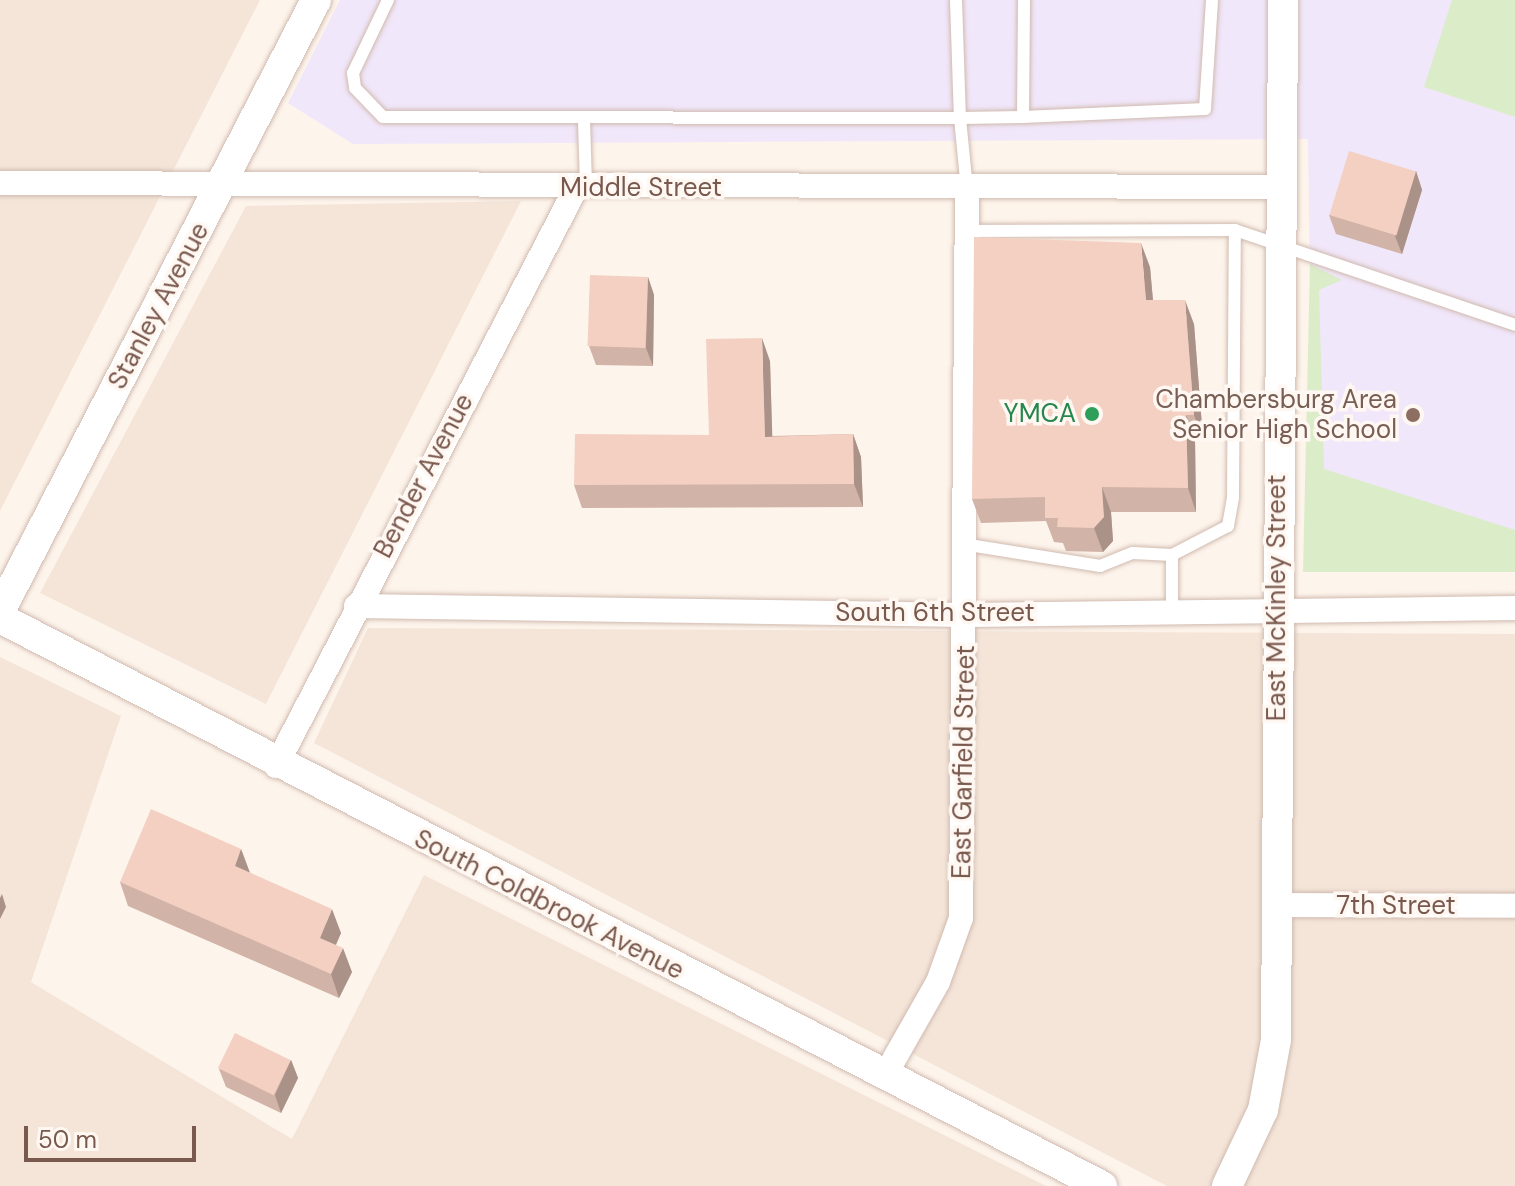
<!DOCTYPE html>
<html>
<head>
<meta charset="utf-8">
<style>
  body { margin:0 }
  #map { position:relative; width:1515px; height:1186px; overflow:hidden; background:#fdf4eb; font-family:"DM Sans",sans-serif }
  div>[style] { position:absolute }
  .residential>* { inset:0; background:#f5e5d9 }
  .education>* { inset:0; background:#f1e7fa }
  .green>* { inset:0; background:#dbecc8 }
  .roads { filter:drop-shadow(0 0 2px #d0baaf) drop-shadow(0 0 2px #d0baaf) }
  .service>* { height:12px; margin:-6px; padding:0 6px; transform-origin:6px; border-radius:6px; background:#fff }
  .minor>* { height:24px; margin:-12px; padding:0 12px; transform-origin:12px; border-radius:12px; background:#fff }
  .tertiary>* { height:30px; margin:-15px; padding:0 15px; transform-origin:15px; border-radius:15px; background:#fff }
  .wall>* { inset:0; background:#d1b3a7 }
  .shaded-wall>* { inset:0; background:#aa9288 }
  .building>* { inset:0; background:#f3d0c2; transform-origin:0 0 }
  .dots>* { width:22px; height:22px; translate:-50% -50%; box-sizing:border-box; border:4px solid #fff8f2; border-radius:50% }
  span { translate:-50% -50%; white-space:nowrap; text-align:center; line-height:1.15; -webkit-text-stroke:7px #fff8f2; paint-order:stroke }
  .street-label { font-size:26px; color:#79584d }
  .education-label { font-size:26px; color:#785e54 }
  .right { translate:-100% -50%; text-align:right }
  .leisure-label { font-size:26px; color:#27864d }
  .scale { position:absolute; left:24px; top:1126px; width:172px; height:36px; box-sizing:border-box; border:4px solid #79584d; border-top:0; padding-left:10px; font-size:24px; line-height:28px; white-space:nowrap; color:#79584d; -webkit-text-stroke:6px #fff8f2; paint-order:stroke }
</style>
</head>
<body>
<div id="map">
  <div class="residential">
    <i style="clip-path:polygon(0 0,260px 0,0 511px)"></i>
    <i style="clip-path:polygon(521px 201px,266px 704px,40px 593px,246px 206px)"></i>
    <i style="clip-path:polygon(368px 628px,1515px 634px,1515px 1186px,1167px 1186px,314px 743px)"></i>
    <i style="clip-path:polygon(0 657px,121px 716px,31px 982px,292px 1139px,424px 875px,1046px 1186px,0 1186px)"></i>
  </div>
  <div class="education">
    <i style="clip-path:polygon(340px 0,1515px 0,1515px 568px,1314px 565px,1308px 139px,353px 144px,288px 103px)"></i>
  </div>
  <div class="green">
    <i style="clip-path:polygon(1452px 0,1515px 0,1515px 117px,1424px 87px)"></i>
    <i style="clip-path:polygon(1310px 264px,1342px 280px,1319px 290px,1324px 469px,1515px 530px,1515px 572px,1303px 572px)"></i>
  </div>
  <div class="roads">
    <div class="service">
      <i style="left:388px;top:0;width:81px;rotate:115.6deg"></i>
      <i style="left:353px;top:73px;width:15px;rotate:82deg"></i>
      <i style="left:355px;top:88px;width:40px;rotate:46deg"></i>
      <i style="left:383px;top:117px;width:577px;rotate:0.1deg"></i>
      <i style="left:960px;top:118px;width:72px;rotate:84.4deg"></i>
      <i style="left:956px;top:0;width:118px;rotate:88.1deg"></i>
      <i style="left:960px;top:118px;width:63px;rotate:-0.9deg"></i>
      <i style="left:1023px;top:117px;width:117px;rotate:-89.5deg"></i>
      <i style="left:1023px;top:117px;width:182px;rotate:-2.5deg"></i>
      <i style="left:1205px;top:109px;width:109px;rotate:-86.3deg"></i>
      <i style="left:584px;top:121px;width:65px;rotate:88.2deg"></i>
      <i style="left:965px;top:231px;width:270px;rotate:-0.2deg"></i>
      <i style="left:1235px;top:230px;width:296px;rotate:18.7deg"></i>
      <i style="left:969px;top:545px;width:133px;rotate:9.1deg"></i>
      <i style="left:1100px;top:566px;width:35px;rotate:-22deg"></i>
      <i style="left:1133px;top:553px;width:39px;rotate:3deg"></i>
      <i style="left:1172px;top:609px;width:54px;rotate:-90deg"></i>
      <i style="left:1172px;top:555px;width:63px;rotate:-27.4deg"></i>
      <i style="left:1228px;top:526px;width:29px;rotate:-80deg"></i>
      <i style="left:1233px;top:497px;width:267px;rotate:-89.6deg"></i>
    </div>
    <div class="minor">
      <i style="left:0;top:183px;width:1282px;rotate:0.18deg"></i>
      <i style="left:356px;top:606px;width:611px;rotate:0.84deg"></i>
      <i style="left:967px;top:615px;width:548px;rotate:-0.73deg"></i>
      <i style="left:276px;top:766px;width:651px;rotate:-62.57deg"></i>
      <i style="left:1277px;top:905px;width:238px;rotate:0.2deg"></i>
      <i style="left:884px;top:1077px;width:109px;rotate:-60.4deg"></i>
      <i style="left:938px;top:982px;width:68px;rotate:-70.2deg"></i>
      <i style="left:961px;top:918px;width:728px;rotate:-89.53deg"></i>
    </div>
    <div class="tertiary">
      <i style="left:0;top:611px;width:688px;rotate:-62.65deg"></i>
      <i style="left:0;top:618px;width:1240px;rotate:27.27deg"></i>
      <i style="left:1227px;top:1186px;width:84px;rotate:-64.7deg"></i>
      <i style="left:1263px;top:1110px;width:71px;rotate:-79.5deg"></i>
      <i style="left:1276px;top:1040px;width:1040px;rotate:-89.61deg"></i>
    </div>
  </div>
  <div class="wall">
    <i style="clip-path:polygon(1416px 171px,1422px 190px,1402px 254px,1336px 234px,1329px 215px)"></i>
    <i style="clip-path:polygon(1150px 267px,1153px 300px,1194px 324px,1203px 439px,1195px 439px,1196px 512px,1111px 512px,1113px 541px,1103px 552px,1066px 551px,1063px 543px,1054px 542px,1046px 521px,981px 523px,972px 499px)"></i>
    <i style="clip-path:polygon(648px 277px,654px 295px,653px 366px,596px 365px,589px 346px)"></i>
    <i style="clip-path:polygon(770px 361px,772px 436px,853px 434px,861px 457px,863px 507px,582px 508px,574px 485px,709px 435px)"></i>
    <i style="clip-path:polygon(241px 849px,250px 873px,341px 933px,336px 945px,352px 972px,339px 998px,128px 906px,120px 882px)"></i>
    <i style="clip-path:polygon(291px 1060px,298px 1078px,281px 1113px,226px 1087px,219px 1069px)"></i>
  </div>
  <div class="shaded-wall">
    <i style="clip-path:polygon(1416px 171px,1422px 190px,1402px 254px,1395px 236px)"></i>
    <i style="clip-path:polygon(1141px 243px,1150px 267px,1155px 324px,1146px 300px)"></i>
    <i style="clip-path:polygon(648px 277px,654px 295px,653px 366px,646px 348px)"></i>
    <i style="clip-path:polygon(1185px 300px,1194px 324px,1203px 439px,1194px 415px)"></i>
    <i style="clip-path:polygon(762px 338px,770px 361px,773px 459px,765px 437px)"></i>
    <i style="clip-path:polygon(1186px 415px,1195px 439px,1196px 512px,1188px 488px)"></i>
    <i style="clip-path:polygon(853px 434px,861px 457px,863px 507px,854px 484px)"></i>
    <i style="clip-path:polygon(1102px 487px,1111px 512px,1113px 541px,1103px 552px,1094px 528px)"></i>
    <i style="clip-path:polygon(241px 849px,250px 873px,235px 866px)"></i>
    <i style="clip-path:polygon(2px 894px,6px 907px,0 919px,0 898px)"></i>
    <i style="clip-path:polygon(332px 909px,341px 933px,328px 962px,320px 938px)"></i>
    <i style="clip-path:polygon(343px 948px,352px 972px,339px 998px,331px 974px)"></i>
    <i style="clip-path:polygon(291px 1060px,298px 1078px,281px 1113px,275px 1095px)"></i>
  </div>
  <div class="building">
    <i style="left:1349px;top:151px;width:70px;height:67px;rotate:17deg"></i>
    <i style="clip-path:polygon(974px 237px,1141px 243px,1146px 300px,1185px 300px,1194px 415px,1186px 415px,1188px 488px,1102px 487px,1104px 517px,1094px 528px,1057px 527px,1058px 518px,1045px 518px,1045px 497px,972px 499px)"></i>
    <i style="left:590px;top:275px;width:58px;height:71px;rotate:2deg"></i>
    <i style="clip-path:polygon(762px 338px,765px 437px,853px 434px,854px 484px,574px 485px,575px 434px,709px 435px,706px 339px)"></i>
    <i style="clip-path:polygon(151px 809px,241px 849px,235px 866px,332px 909px,320px 938px,343px 948px,331px 974px,120px 882px)"></i>
    <i style="left:235px;top:1033px;width:62px;height:39px;rotate:26deg"></i>
  </div>
  <div class="dots">
    <i style="left:1092px;top:414px;background:#2e9e5b"></i>
    <i style="left:1413px;top:415px;background:#8d6e63"></i>
  </div>
  <div class="street-label">
    <span style="left:641px;top:188px">Middle Street</span>
    <span style="left:159px;top:306px;rotate:-62deg">Stanley Avenue</span>
    <span style="left:424px;top:476px;rotate:-62deg">Bender Avenue</span>
    <span style="left:1277px;top:598px;rotate:-90deg">East McKinley Street</span>
    <span style="left:935px;top:613px">South 6th Street</span>
    <span style="left:964px;top:762px;rotate:-89deg">East Garfield Street</span>
    <span style="left:549px;top:905px;rotate:27deg">South Coldbrook Avenue</span>
    <span style="left:1396px;top:906px">7th Street</span>
  </div>
  <div class="education-label">
    <span class="right" style="left:1397px;top:415px">Chambersburg Area<br>Senior High School</span>
  </div>
  <div class="leisure-label">
    <span class="right" style="left:1076px;top:414px">YMCA</span>
  </div>
  <div class="scale">50 m</div>
</div>
</body>
</html>
